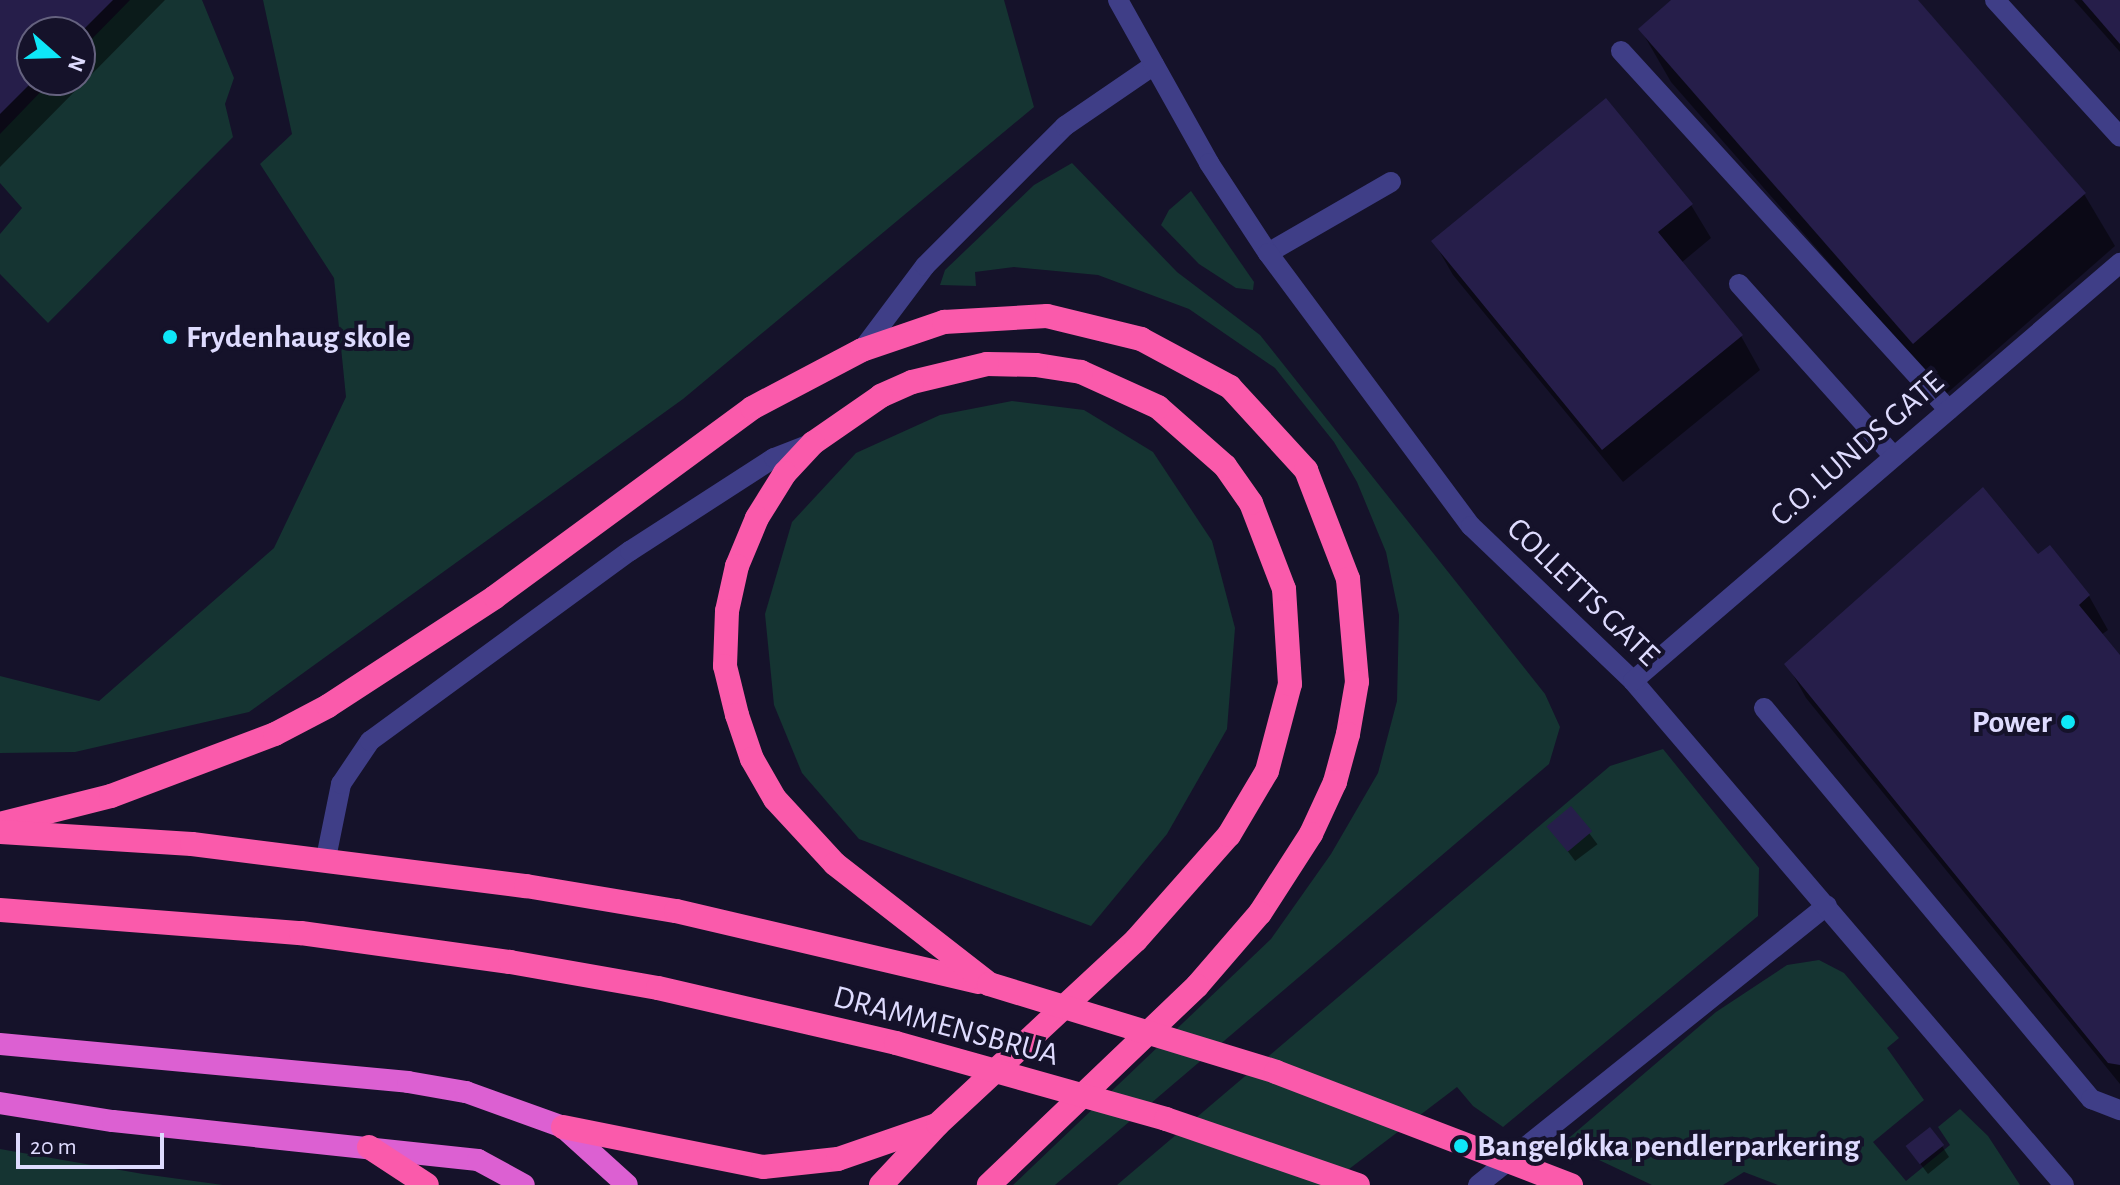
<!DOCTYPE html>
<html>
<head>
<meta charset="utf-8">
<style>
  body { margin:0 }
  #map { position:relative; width:2120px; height:1185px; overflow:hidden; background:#15122a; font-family:"Alegreya Sans",sans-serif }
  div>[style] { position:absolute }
  .green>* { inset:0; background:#153432 }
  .shadow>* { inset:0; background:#0007; transform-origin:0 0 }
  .building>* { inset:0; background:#261e4a; transform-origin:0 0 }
  .service>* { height:20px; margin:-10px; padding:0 10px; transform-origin:10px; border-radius:10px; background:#3f3e87 }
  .minor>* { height:20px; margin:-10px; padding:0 10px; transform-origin:10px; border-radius:10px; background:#3f3e87 }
  .trunk>* { height:22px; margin:-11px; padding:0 11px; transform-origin:11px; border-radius:11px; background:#dc60d2 }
  .motorway>* { height:24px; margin:-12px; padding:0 12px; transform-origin:12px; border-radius:12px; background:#fa5aab }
  .motorway-bridge>* { height:24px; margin:-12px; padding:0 12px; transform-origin:12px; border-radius:12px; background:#fa5aab }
  .dots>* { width:22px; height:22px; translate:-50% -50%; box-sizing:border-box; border:4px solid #15122a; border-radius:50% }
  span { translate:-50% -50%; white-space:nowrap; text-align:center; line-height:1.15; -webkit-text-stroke:8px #15122a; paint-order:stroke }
  .poi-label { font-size:32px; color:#dedbfe; font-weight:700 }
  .left { translate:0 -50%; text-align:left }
  .right { translate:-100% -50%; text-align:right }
  .street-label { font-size:32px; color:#dedbfe }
  .north { position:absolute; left:16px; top:16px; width:80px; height:80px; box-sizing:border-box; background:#15122a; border:2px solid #65627f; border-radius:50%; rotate:110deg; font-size:22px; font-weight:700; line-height:32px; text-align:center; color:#dedbfe }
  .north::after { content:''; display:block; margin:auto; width:28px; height:36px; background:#0ee7f8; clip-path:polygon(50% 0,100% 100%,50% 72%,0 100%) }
  .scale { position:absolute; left:16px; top:1133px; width:148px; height:36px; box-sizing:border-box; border:4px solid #dedbfe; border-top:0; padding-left:10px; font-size:24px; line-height:28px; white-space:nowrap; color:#dedbfe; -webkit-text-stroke:6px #15122a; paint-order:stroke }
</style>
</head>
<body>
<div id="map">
  <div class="green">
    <i style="clip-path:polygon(130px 0,202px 0,234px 78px,225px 104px,233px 137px,48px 323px,0 274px,0 234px,22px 208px,0 183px,0 134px,52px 80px,80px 80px,80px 51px)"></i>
    <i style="clip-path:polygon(263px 0,1004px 0,1034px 107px,683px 399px,249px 712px,75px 752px,0 753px,0 676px,99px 701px,274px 548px,346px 397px,334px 278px,260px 164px,292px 134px)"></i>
    <i style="clip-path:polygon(1072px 163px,1177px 272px,1260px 335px,1545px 694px,1560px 727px,1549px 764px,1055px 1185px,1013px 1185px,1271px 939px,1331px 854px,1378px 773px,1397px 701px,1399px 615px,1386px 552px,1357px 482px,1334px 442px,1275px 368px,1189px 309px,1098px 275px,1014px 267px,975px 272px,976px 286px,940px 285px,945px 270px,1034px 185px)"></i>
    <i style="clip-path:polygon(1191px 191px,1254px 282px,1253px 290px,1236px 288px,1199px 264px,1161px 225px,1169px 210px)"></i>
    <i style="clip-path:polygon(1012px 401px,1084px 410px,1153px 452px,1212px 541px,1235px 628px,1227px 729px,1167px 834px,1091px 926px,859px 839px,802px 773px,774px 705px,765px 614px,792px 522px,856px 453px,940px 415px)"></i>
    <i style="clip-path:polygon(1663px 749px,1759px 868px,1758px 916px,1503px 1127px,1473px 1106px,1457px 1087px,1328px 1185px,1117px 1185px,1610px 766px)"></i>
    <i style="clip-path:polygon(1819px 960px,1844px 973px,1899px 1038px,1887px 1048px,1924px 1100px,1873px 1142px,1906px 1181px,1950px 1145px,1938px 1127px,1960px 1109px,1988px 1136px,2020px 1185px,1778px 1185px,1744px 1172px,1723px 1185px,1652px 1185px,1563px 1143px,1716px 1012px,1787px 965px)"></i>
    <i style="clip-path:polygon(0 1149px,143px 1174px,223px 1185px,0 1185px)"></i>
  </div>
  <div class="shadow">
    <i style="clip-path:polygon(evenodd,0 0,165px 0,0 167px,0 0,32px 32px,80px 32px,80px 80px,32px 80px,32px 32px)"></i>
    <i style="clip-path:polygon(1674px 0,1915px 0,2084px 194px,2115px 246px,1945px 395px,1671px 82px,1641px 30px)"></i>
    <i style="clip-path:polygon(2074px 0,2120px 0,2120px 52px)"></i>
    <i style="clip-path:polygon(1691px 205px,1711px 238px,1681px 263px,1741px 336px,1760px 370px,1623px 482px,1453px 275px,1434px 242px)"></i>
    <i style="clip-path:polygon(2037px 557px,2089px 596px,2108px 630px,2101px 635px,2120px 658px,2120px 1084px,1806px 698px,1787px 664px)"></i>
    <i style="left:1571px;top:809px;width:44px;height:28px;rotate:53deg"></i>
    <i style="clip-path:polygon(1942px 1146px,1949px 1157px,1928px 1174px,1916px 1158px)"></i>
  </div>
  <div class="building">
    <i style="clip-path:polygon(0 0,113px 0,81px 32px,32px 32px,34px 80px,0 114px)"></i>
    <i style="clip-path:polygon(1671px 0,1918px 0,2086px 193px,1913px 344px,1638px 29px)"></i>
    <i style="clip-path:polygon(2082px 0,2120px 0,2120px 44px)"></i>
    <i style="clip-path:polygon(1606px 98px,1693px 204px,1658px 232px,1743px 335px,1602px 450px,1431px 241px)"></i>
    <i style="clip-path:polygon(1983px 487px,2038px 554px,2050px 545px,2090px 595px,2079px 605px,2120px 655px,2120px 1065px,2108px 1063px,1784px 664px)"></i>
    <i style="left:1571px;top:806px;width:33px;height:32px;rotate:50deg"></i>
    <i style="left:1930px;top:1127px;width:23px;height:31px;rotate:52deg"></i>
  </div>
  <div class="service">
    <i style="left:1995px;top:0;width:185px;rotate:47.6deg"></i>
    <i style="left:1621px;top:51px;width:486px;rotate:47.6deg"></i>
    <i style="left:1268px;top:253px;width:142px;rotate:-30deg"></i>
    <i style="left:1739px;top:284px;width:232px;rotate:48.1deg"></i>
    <i style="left:862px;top:350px;width:105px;rotate:-53.1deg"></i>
    <i style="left:925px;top:266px;width:198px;rotate:-45deg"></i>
    <i style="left:1065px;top:126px;width:108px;rotate:-34.4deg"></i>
    <i style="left:1764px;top:708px;width:510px;rotate:50.09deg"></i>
    <i style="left:2091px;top:1099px;width:31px;rotate:21deg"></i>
    <i style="left:1478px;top:1185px;width:447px;rotate:-38.7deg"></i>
  </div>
  <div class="minor">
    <i style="left:1118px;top:0;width:187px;rotate:60.8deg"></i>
    <i style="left:1209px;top:163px;width:108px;rotate:56.8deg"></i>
    <i style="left:1268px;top:253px;width:340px;rotate:53.4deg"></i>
    <i style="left:1471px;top:526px;width:224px;rotate:43.7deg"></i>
    <i style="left:1633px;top:681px;width:663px;rotate:49.46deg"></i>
    <i style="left:1633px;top:681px;width:642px;rotate:-40.64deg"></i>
    <i style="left:326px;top:858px;width:76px;rotate:-78.5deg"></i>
    <i style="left:341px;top:784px;width:52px;rotate:-56deg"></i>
    <i style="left:370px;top:741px;width:322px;rotate:-36.2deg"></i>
    <i style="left:630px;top:551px;width:171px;rotate:-32.9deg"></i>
    <i style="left:774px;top:458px;width:42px;rotate:-21deg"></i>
  </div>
  <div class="trunk">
    <i style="left:0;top:1044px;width:410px;rotate:5.3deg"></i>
    <i style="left:408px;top:1082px;width:59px;rotate:9.8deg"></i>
    <i style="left:466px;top:1092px;width:103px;rotate:19.8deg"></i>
    <i style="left:563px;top:1127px;width:86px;rotate:42.2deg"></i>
    <i style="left:0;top:1103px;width:114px;rotate:9.1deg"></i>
    <i style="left:113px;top:1121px;width:367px;rotate:6.1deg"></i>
    <i style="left:478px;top:1160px;width:52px;rotate:28.5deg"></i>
  </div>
  <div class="motorway">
    <i style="left:0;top:824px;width:114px;rotate:-14.2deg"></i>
    <i style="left:111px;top:796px;width:175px;rotate:-20.7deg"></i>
    <i style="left:275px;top:734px;width:60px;rotate:-27.8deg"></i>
    <i style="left:328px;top:706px;width:199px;rotate:-33.1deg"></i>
    <i style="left:495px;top:597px;width:319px;rotate:-36.3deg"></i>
    <i style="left:752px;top:408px;width:124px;rotate:-27.8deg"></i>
    <i style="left:862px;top:350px;width:87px;rotate:-18.9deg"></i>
    <i style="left:944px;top:322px;width:103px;rotate:-3.3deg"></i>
    <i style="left:1047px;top:316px;width:97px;rotate:13.7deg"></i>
    <i style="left:1141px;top:339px;width:101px;rotate:28.3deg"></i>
    <i style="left:1230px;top:387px;width:113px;rotate:47.5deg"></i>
    <i style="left:1306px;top:470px;width:117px;rotate:68.9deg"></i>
    <i style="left:1348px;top:579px;width:103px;rotate:85deg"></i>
    <i style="left:1357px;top:682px;width:53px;rotate:99.8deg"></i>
    <i style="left:1348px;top:734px;width:50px;rotate:105.2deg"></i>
    <i style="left:1335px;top:782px;width:57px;rotate:114.8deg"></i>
    <i style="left:1311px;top:834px;width:94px;rotate:122.8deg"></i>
    <i style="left:1260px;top:913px;width:96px;rotate:130.8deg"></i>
    <i style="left:1197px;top:986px;width:288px;rotate:136.3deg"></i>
    <i style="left:1px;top:832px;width:191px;rotate:3.6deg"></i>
    <i style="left:192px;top:844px;width:337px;rotate:7.2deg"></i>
    <i style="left:526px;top:886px;width:152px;rotate:9.5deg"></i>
    <i style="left:676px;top:911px;width:311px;rotate:13.2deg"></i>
    <i style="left:0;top:910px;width:302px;rotate:4.4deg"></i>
    <i style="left:301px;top:933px;width:211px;rotate:7.9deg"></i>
    <i style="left:510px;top:962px;width:150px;rotate:10deg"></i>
    <i style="left:658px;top:988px;width:244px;rotate:13deg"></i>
    <i style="left:563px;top:1127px;width:204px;rotate:11.3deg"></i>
    <i style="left:763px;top:1167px;width:75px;rotate:-6.1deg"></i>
    <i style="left:838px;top:1159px;width:104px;rotate:-19.1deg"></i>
    <i style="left:369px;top:1147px;width:69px;rotate:33.2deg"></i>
    <i style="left:881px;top:1185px;width:83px;rotate:-46.9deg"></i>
    <i style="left:938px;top:1124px;width:270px;rotate:-42.9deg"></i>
    <i style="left:1136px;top:940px;width:140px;rotate:-48.5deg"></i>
    <i style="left:1229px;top:835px;width:74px;rotate:-59.3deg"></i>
    <i style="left:1267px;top:771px;width:90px;rotate:-75.2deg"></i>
    <i style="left:1290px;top:684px;width:95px;rotate:-93.6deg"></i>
    <i style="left:1284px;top:589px;width:92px;rotate:-111deg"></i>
    <i style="left:1251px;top:503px;width:45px;rotate:-125.1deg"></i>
    <i style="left:1225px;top:466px;width:89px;rotate:-138.6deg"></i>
    <i style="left:1158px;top:407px;width:85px;rotate:-155.6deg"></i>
    <i style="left:1081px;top:372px;width:46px;rotate:-171.2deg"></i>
    <i style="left:1036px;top:365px;width:49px;rotate:-178.8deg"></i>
    <i style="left:987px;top:364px;width:77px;rotate:166.5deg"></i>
    <i style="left:912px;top:382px;width:34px;rotate:156deg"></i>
    <i style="left:881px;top:396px;width:83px;rotate:145.3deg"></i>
    <i style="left:813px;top:443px;width:41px;rotate:133deg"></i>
    <i style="left:785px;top:473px;width:53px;rotate:121.9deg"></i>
    <i style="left:757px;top:518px;width:52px;rotate:112.6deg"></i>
    <i style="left:737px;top:566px;width:46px;rotate:102.5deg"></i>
    <i style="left:727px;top:611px;width:55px;rotate:92.1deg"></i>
    <i style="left:725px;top:666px;width:50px;rotate:76.2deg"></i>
    <i style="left:737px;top:715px;width:46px;rotate:71.2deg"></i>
    <i style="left:752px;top:759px;width:46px;rotate:60.1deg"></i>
    <i style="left:775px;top:799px;width:88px;rotate:47.3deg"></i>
    <i style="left:835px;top:864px;width:195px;rotate:37.9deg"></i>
  </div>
  <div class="motorway-bridge">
    <i style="left:989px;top:984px;width:300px;rotate:17deg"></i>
    <i style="left:1276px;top:1072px;width:316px;rotate:21deg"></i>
    <i style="left:896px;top:1043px;width:280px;rotate:15.7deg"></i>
    <i style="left:1166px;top:1119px;width:203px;rotate:19deg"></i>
  </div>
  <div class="dots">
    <i style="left:170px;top:337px;background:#0ee7f8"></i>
    <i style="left:2068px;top:722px;background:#0ee7f8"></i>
    <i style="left:1461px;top:1146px;background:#0ee7f8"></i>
  </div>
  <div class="poi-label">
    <span class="left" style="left:186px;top:337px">Frydenhaug skole</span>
    <span class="right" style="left:2052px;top:722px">Power</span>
    <span class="left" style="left:1477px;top:1146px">Bangeløkka pendlerparkering</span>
  </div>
  <div class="street-label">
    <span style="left:1857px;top:449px;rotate:-41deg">C.O. LUNDS GATE</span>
    <span style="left:1583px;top:592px;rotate:44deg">COLLETTS GATE</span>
    <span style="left:946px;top:1026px;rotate:15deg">DRAMMENSBRUA</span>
  </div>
  <div class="north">N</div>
  <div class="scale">20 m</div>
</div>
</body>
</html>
